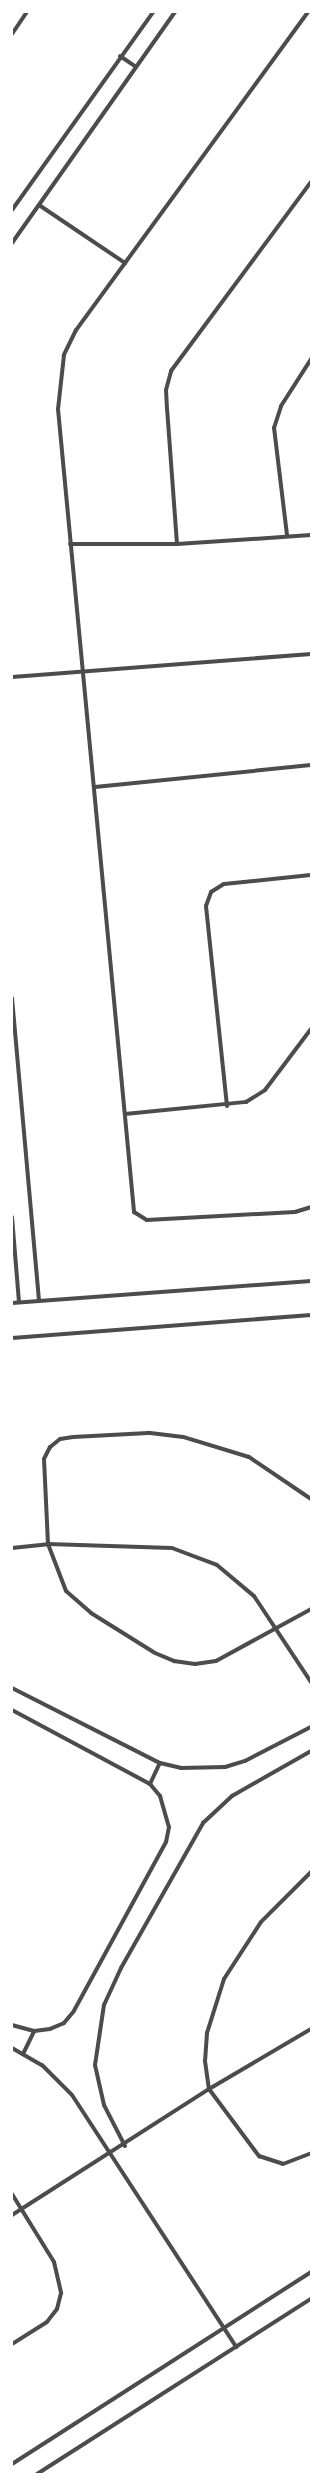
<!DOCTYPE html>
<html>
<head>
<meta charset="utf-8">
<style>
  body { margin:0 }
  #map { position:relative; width:323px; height:2486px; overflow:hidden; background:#fff; font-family:"DM Sans",sans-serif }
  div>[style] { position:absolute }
  .minor>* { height:4px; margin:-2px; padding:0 2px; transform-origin:2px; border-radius:2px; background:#4c4c4c }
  span { translate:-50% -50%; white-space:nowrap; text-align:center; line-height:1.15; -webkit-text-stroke:3px #fff; paint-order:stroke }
  .frame { position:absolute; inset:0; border:13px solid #fff; pointer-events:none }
</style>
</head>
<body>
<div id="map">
  <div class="minor">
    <i style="left:308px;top:12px;width:394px;rotate:126.1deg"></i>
    <i style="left:76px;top:330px;width:28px;rotate:116deg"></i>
    <i style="left:64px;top:355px;width:54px;rotate:96.3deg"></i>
    <i style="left:58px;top:409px;width:807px;rotate:84.59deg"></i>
    <i style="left:134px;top:1212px;width:15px;rotate:32deg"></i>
    <i style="left:147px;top:1220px;width:148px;rotate:-3.1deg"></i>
    <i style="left:295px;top:1212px;width:17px;rotate:-17deg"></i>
    <i style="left:12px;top:34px;width:27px;rotate:-56deg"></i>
    <i style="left:120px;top:56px;width:18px;rotate:34deg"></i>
    <i style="left:39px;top:205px;width:104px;rotate:34deg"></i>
    <i style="left:12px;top:210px;width:243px;rotate:-54.5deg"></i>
    <i style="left:12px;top:243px;width:283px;rotate:-54.8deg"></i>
    <i style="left:287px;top:535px;width:108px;rotate:-96.9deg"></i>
    <i style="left:274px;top:428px;width:23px;rotate:-72deg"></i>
    <i style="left:281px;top:406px;width:56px;rotate:-57.4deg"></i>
    <i style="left:70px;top:544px;width:107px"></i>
    <i style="left:177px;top:544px;width:134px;rotate:-3.8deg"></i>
    <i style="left:177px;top:544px;width:135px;rotate:-94.2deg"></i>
    <i style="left:167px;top:409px;width:19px;rotate:-93deg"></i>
    <i style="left:166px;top:390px;width:20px;rotate:-75deg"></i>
    <i style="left:171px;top:371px;width:235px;rotate:-53.5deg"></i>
    <i style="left:12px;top:677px;width:300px;rotate:-4.4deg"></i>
    <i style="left:95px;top:787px;width:217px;rotate:-5.8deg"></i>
    <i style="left:12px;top:998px;width:303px;rotate:84.9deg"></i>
    <i style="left:227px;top:1106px;width:201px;rotate:-96deg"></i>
    <i style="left:206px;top:906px;width:15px;rotate:-70deg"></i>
    <i style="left:211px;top:892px;width:15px;rotate:-32deg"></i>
    <i style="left:224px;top:884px;width:87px;rotate:-5.9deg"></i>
    <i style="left:125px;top:1114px;width:122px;rotate:-5.7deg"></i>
    <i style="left:246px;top:1102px;width:22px;rotate:-32deg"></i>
    <i style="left:265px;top:1090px;width:76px;rotate:-53deg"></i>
    <i style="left:12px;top:1217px;width:85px;rotate:85.3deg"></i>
    <i style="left:12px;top:1303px;width:300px;rotate:-4.2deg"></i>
    <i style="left:12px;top:1338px;width:300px;rotate:-4.4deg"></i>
    <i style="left:311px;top:1499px;width:75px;rotate:-145.9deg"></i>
    <i style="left:249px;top:1457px;width:69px;rotate:-163.1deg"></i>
    <i style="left:183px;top:1437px;width:35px;rotate:-173deg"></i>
    <i style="left:148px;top:1433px;width:75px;rotate:176.9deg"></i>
    <i style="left:73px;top:1437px;width:13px;rotate:171deg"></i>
    <i style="left:60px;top:1439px;width:13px;rotate:141deg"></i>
    <i style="left:50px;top:1447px;width:13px;rotate:117deg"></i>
    <i style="left:44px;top:1459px;width:85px;rotate:87.3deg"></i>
    <i style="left:48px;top:1544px;width:50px;rotate:69deg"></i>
    <i style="left:66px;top:1591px;width:33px;rotate:41deg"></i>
    <i style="left:91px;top:1613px;width:75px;rotate:32deg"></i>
    <i style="left:155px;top:1653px;width:21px;rotate:23deg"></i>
    <i style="left:174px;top:1661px;width:21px;rotate:8deg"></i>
    <i style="left:195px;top:1664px;width:21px;rotate:-8deg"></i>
    <i style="left:216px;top:1661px;width:108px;rotate:-28.7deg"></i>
    <i style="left:12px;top:1548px;width:36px;rotate:-6deg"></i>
    <i style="left:48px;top:1544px;width:124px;rotate:1.8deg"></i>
    <i style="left:172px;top:1548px;width:48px;rotate:20.7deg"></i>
    <i style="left:217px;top:1565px;width:48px;rotate:40deg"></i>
    <i style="left:254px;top:1596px;width:103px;rotate:56.5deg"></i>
    <i style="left:12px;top:1688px;width:166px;rotate:26.9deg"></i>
    <i style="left:160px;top:1763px;width:22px;rotate:13deg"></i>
    <i style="left:181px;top:1768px;width:44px;rotate:-1.3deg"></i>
    <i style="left:225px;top:1767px;width:21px;rotate:-17deg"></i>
    <i style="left:245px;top:1761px;width:74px;rotate:-27.3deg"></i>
    <i style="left:12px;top:1710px;width:157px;rotate:28.2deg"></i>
    <i style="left:150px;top:1784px;width:16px;rotate:50deg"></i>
    <i style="left:160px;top:1796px;width:32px;rotate:74deg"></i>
    <i style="left:169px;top:1827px;width:15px;rotate:101deg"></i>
    <i style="left:166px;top:1842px;width:192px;rotate:118.6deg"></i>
    <i style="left:74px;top:2011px;width:16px;rotate:130deg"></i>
    <i style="left:64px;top:2023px;width:15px;rotate:157deg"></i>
    <i style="left:50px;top:2029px;width:16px;rotate:173deg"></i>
    <i style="left:34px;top:2031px;width:23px;rotate:-165deg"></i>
    <i style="left:150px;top:1784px;width:23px;rotate:-65deg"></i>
    <i style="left:311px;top:1872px;width:71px;rotate:135deg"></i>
    <i style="left:261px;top:1922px;width:68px;rotate:123deg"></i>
    <i style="left:224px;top:1979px;width:57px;rotate:107.5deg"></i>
    <i style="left:207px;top:2033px;width:28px;rotate:94deg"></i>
    <i style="left:205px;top:2061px;width:28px;rotate:82deg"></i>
    <i style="left:209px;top:2089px;width:84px;rotate:53.3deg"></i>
    <i style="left:259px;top:2156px;width:25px;rotate:18deg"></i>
    <i style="left:283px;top:2164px;width:30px;rotate:-21deg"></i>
    <i style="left:12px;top:2048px;width:34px;rotate:30deg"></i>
    <i style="left:42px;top:2065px;width:42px;rotate:45deg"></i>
    <i style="left:72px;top:2095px;width:301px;rotate:56.9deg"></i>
    <i style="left:23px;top:2054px;width:25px;rotate:-64deg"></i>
    <i style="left:125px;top:2146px;width:46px;rotate:-117.1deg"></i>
    <i style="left:104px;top:2105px;width:41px;rotate:-102.7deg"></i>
    <i style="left:95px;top:2065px;width:61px;rotate:-81.5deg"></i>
    <i style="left:104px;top:2005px;width:41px;rotate:-65.3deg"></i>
    <i style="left:121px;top:1968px;width:167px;rotate:-60.5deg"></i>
    <i style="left:203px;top:1823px;width:40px;rotate:-43deg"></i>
    <i style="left:232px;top:1796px;width:91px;rotate:-29.7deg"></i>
    <i style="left:12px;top:2194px;width:80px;rotate:58.3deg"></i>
    <i style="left:54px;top:2262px;width:32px;rotate:77deg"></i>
    <i style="left:61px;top:2293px;width:16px;rotate:104deg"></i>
    <i style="left:57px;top:2309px;width:16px;rotate:128deg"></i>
    <i style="left:47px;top:2322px;width:41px;rotate:147.8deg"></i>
    <i style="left:12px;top:2215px;width:234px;rotate:-32.6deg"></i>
    <i style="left:209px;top:2089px;width:118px;rotate:-30.5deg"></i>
    <i style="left:12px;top:2464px;width:355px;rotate:-32.7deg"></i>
    <i style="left:37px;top:2474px;width:325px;rotate:-32.6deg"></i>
  </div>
  <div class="frame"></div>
</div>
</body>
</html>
